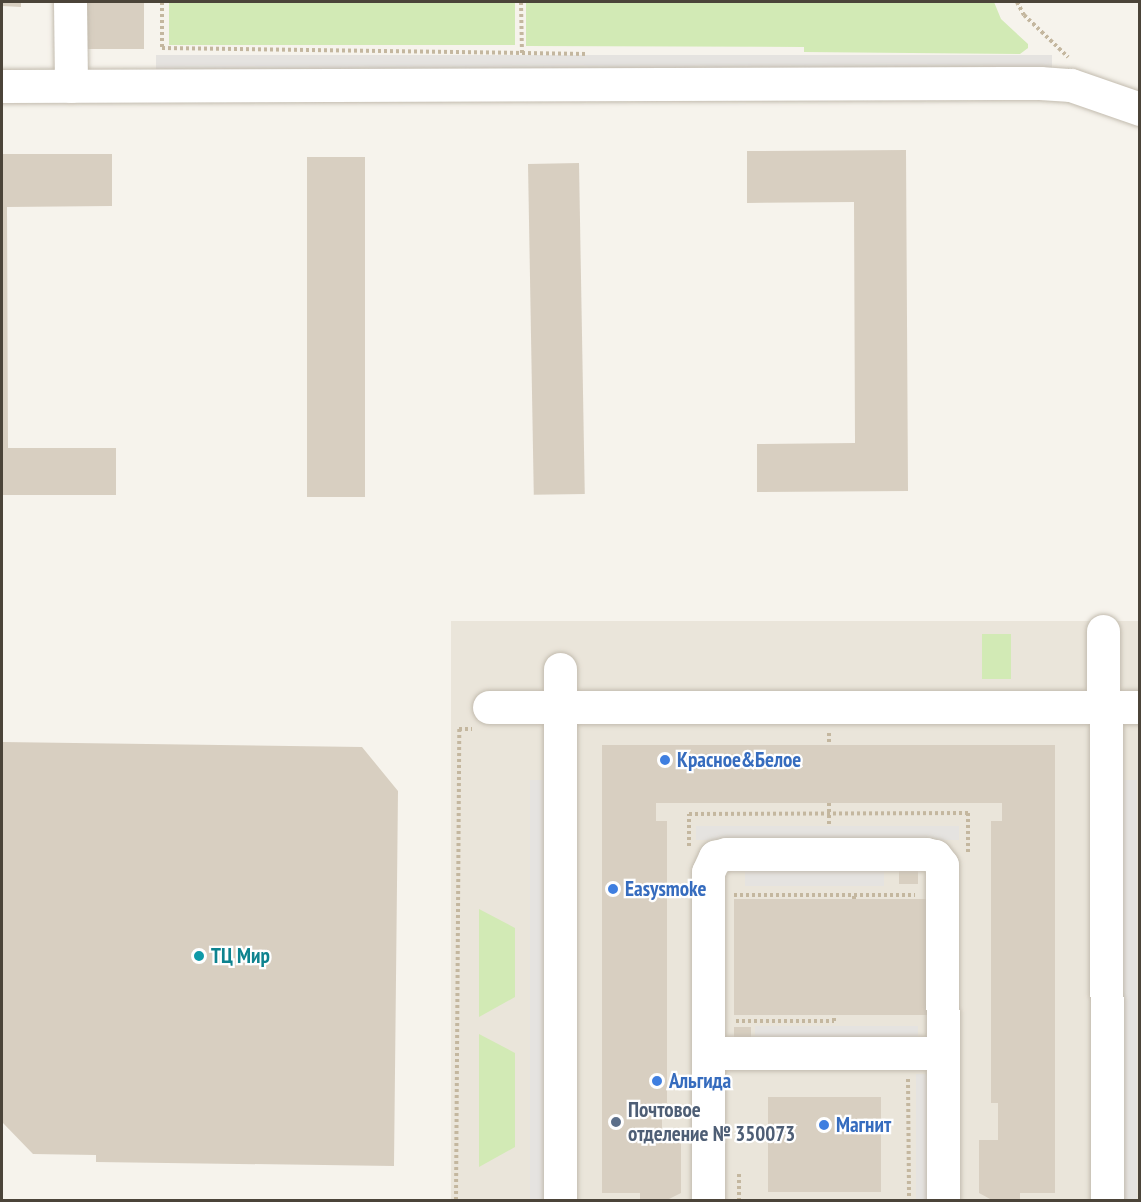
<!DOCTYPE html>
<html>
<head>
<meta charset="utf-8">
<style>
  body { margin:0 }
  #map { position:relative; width:1141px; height:1202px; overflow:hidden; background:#f6f3ec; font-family:"PT Sans Narrow",sans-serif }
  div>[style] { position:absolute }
  .residential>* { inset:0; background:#eae5da; transform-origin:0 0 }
  .green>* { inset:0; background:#d2eab5; transform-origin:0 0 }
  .parking>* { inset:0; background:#e5e3e0; transform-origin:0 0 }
  .building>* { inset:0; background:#d8cfc1; transform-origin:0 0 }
  .path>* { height:4px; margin-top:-2px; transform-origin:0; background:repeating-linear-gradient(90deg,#c4b79f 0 3px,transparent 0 6px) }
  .roads { filter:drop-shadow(0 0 2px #c2bbae) drop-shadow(0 0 2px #c2bbae) }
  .minor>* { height:33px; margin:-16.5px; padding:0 16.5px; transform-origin:16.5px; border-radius:16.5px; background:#fff }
  .dots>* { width:16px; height:16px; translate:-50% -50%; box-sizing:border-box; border:3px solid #fff; border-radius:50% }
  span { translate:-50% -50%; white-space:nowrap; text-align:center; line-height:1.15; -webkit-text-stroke:4.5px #fff; paint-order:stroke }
  .shop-label { font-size:21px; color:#366cbe; font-weight:700 }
  .left { translate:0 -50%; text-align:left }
  .culture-label { font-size:21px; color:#0d838f; font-weight:700 }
  .service-label { font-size:21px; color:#4e5e75; font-weight:700 }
  .frame { position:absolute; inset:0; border:3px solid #4b4439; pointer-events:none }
</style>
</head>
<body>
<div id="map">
  <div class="residential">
    <i style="left:451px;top:621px;width:688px;height:579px"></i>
  </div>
  <div class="green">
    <i style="left:169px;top:2px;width:346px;height:43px"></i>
    <i style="clip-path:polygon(526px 2px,994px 2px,1001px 19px,1028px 44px,1028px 48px,1020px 54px,804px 52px,804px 47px,526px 46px)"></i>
    <i style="left:982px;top:634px;width:29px;height:45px"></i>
    <i style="clip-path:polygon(479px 909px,515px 928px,515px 997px,479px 1017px)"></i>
    <i style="clip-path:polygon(479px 1034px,515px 1053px,515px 1147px,479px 1167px)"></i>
  </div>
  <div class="parking">
    <i style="left:156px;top:55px;width:896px;height:17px"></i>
    <i style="left:530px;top:780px;width:18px;height:420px"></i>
    <i style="left:1119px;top:780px;width:18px;height:420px"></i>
    <i style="left:696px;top:826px;width:263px;height:14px"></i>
    <i style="left:745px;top:868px;width:139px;height:18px"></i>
    <i style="left:755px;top:1026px;width:163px;height:18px"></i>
    <i style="left:916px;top:1074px;width:18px;height:126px"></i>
  </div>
  <div class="building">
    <i style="clip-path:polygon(2px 2px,21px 2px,21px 7px,2px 6px)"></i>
    <i style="left:82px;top:2px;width:62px;height:47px"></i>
    <i style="clip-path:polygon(906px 150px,908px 491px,757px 492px,757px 444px,855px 443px,854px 202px,747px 203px,747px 151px)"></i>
    <i style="clip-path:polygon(2px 154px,112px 154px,112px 206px,7px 207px,8px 448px,116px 448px,116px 495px,2px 495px)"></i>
    <i style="left:307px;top:157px;width:58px;height:340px"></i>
    <i style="left:579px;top:163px;width:331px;height:51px;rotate:89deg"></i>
    <i style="clip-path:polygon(2px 742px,362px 747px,398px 791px,394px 1166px,96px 1162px,96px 1155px,33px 1154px,2px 1122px)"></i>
    <i style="clip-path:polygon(602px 745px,1055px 745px,1055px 1193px,1020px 1193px,1020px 1200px,992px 1200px,979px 1193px,979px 1140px,998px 1140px,998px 1103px,991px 1103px,991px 821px,1002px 821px,1002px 803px,656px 803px,656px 821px,667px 821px,667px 1103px,662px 1103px,662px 1140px,681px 1140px,681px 1193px,667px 1200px,640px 1200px,640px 1193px,602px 1193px)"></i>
    <i style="left:899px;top:870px;width:19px;height:14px"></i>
    <i style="left:929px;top:899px;width:116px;height:195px;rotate:90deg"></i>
    <i style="left:734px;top:1027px;width:17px;height:18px"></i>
    <i style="left:768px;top:1097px;width:113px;height:95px"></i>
  </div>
  <div class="path">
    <i style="left:162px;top:2px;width:46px;rotate:90deg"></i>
    <i style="left:162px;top:48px;width:425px;rotate:0.8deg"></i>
    <i style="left:521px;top:2px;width:51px;rotate:88.9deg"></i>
    <i style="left:1017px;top:2px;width:15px;rotate:62deg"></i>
    <i style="left:1024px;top:15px;width:61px;rotate:43.7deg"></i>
    <i style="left:829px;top:733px;width:12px;rotate:90deg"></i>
    <i style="left:829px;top:803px;width:23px;rotate:90deg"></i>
    <i style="left:689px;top:846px;width:32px;rotate:-90deg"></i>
    <i style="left:689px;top:814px;width:279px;rotate:-0.2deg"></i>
    <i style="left:968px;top:813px;width:41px;rotate:90deg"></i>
    <i style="left:734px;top:895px;width:120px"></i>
    <i style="left:854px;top:899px;width:4px;rotate:-90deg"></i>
    <i style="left:854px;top:895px;width:61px"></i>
    <i style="left:736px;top:1021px;width:98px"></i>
    <i style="left:834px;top:1021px;width:6px;rotate:-90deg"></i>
    <i style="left:908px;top:1079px;width:121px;rotate:89.5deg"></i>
    <i style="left:739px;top:1174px;width:26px;rotate:90deg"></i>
    <i style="left:456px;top:1200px;width:471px;rotate:-89.6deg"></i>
    <i style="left:459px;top:729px;width:13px"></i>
  </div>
  <div class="roads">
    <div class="minor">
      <i style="left:70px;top:2px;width:84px;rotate:89.3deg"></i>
      <i style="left:2px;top:86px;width:1038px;rotate:-0.17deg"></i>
      <i style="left:1040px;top:83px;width:31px;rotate:4deg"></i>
      <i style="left:1071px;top:85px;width:73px;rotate:19.2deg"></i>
      <i style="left:1103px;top:631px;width:76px;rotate:90deg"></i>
      <i style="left:560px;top:669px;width:531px;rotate:90deg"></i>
      <i style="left:489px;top:707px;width:650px"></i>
      <i style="left:1106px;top:707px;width:493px;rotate:89.9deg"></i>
      <i style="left:708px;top:1053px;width:235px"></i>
      <i style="left:708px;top:1200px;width:328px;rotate:-90deg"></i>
      <i style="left:708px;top:872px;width:17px;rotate:-65deg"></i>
      <i style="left:715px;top:857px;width:11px;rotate:-15deg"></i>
      <i style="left:726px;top:854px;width:200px"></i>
      <i style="left:926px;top:854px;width:9px;rotate:13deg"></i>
      <i style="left:935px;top:856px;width:11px;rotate:52deg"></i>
      <i style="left:942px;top:865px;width:335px;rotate:89.8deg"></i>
    </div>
  </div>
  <div class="dots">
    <i style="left:665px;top:760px;background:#3f7fe0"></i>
    <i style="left:613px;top:889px;background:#3f7fe0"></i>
    <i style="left:199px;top:956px;background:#0f9aa8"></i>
    <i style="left:657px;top:1081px;background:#3f7fe0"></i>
    <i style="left:616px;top:1122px;background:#5c6f8a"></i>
    <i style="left:824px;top:1125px;background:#3f7fe0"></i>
  </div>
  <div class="shop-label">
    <span class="left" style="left:677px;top:760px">Красное&amp;Белое</span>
    <span class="left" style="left:625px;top:889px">Easysmoke</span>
    <span class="left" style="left:669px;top:1081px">Альгида</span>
    <span class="left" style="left:836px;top:1125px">Магнит</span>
  </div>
  <div class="culture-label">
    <span class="left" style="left:211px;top:956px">ТЦ Мир</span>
  </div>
  <div class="service-label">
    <span class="left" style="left:628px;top:1122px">Почтовое<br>отделение № 350073</span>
  </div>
  <div class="frame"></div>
</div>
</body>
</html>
